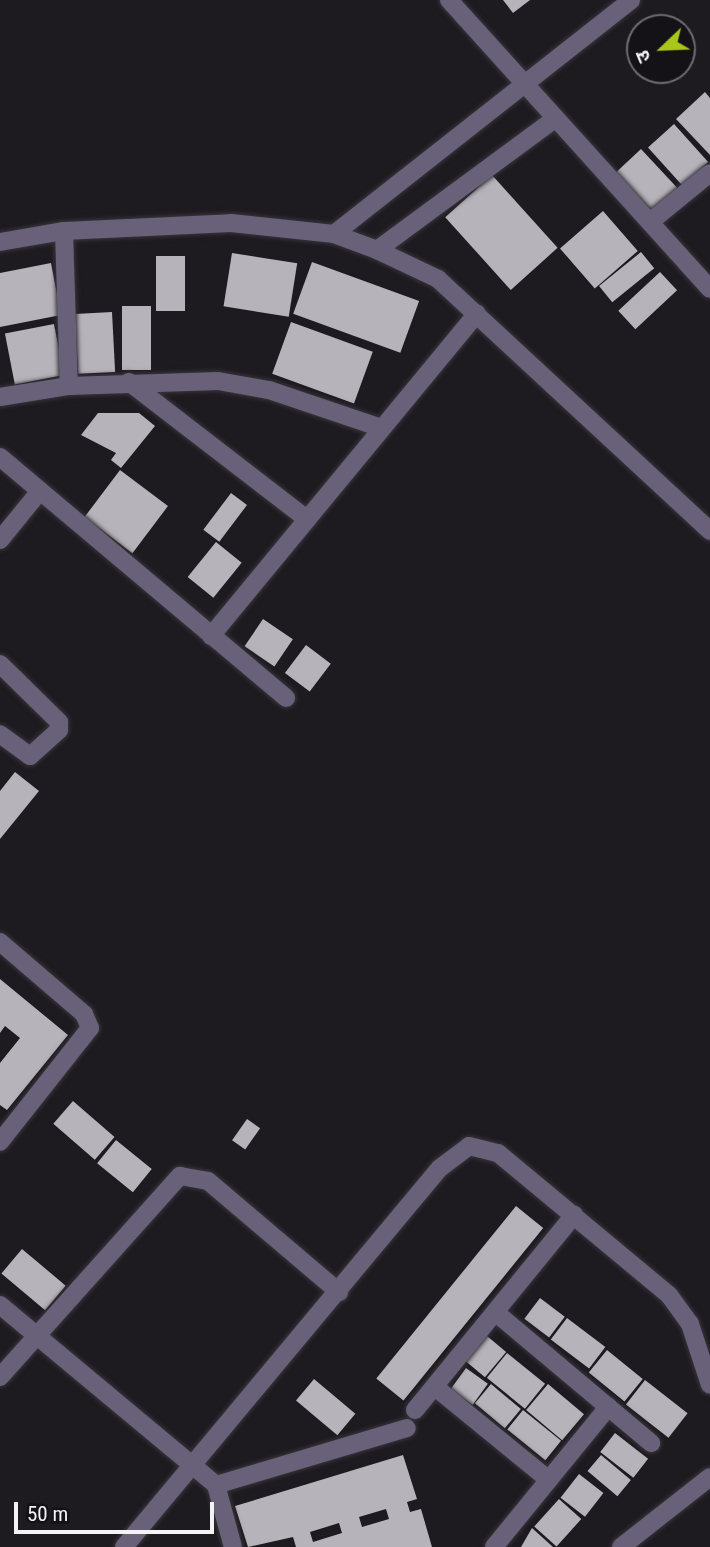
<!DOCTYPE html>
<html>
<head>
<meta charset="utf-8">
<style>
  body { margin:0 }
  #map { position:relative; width:710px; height:1547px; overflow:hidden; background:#1d1b20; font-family:"Roboto Condensed","Noto Sans Devanagari",sans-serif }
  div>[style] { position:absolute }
  .building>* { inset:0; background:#b6b4ba; transform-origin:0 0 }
  .roads { filter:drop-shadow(0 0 2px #37353a) drop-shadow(0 0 2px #37353a) }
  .street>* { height:18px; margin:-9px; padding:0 9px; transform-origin:9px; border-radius:9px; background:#69617a }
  span { translate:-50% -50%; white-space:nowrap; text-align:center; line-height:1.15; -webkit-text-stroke:7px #141217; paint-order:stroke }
  .north { position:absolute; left:626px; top:14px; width:70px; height:70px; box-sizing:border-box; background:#141217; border:2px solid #6d6c70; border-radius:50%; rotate:247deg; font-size:19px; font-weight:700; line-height:28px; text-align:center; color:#f3f2f5 }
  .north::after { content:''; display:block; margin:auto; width:24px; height:32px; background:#a9c71a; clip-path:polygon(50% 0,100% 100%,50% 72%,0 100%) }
  .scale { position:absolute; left:14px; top:1502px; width:200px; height:32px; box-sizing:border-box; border:4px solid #f3f2f5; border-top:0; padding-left:9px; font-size:21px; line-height:24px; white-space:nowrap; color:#f3f2f5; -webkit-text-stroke:5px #141217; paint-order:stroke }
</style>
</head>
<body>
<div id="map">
  <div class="building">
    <i style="clip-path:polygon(503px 0,530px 0,513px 13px)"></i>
    <i style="clip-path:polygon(705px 92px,710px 98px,710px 155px,676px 119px)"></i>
    <i style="left:674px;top:124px;width:51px;height:35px;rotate:48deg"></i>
    <i style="left:641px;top:149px;width:56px;height:34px;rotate:47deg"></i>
    <i style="left:492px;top:175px;width:98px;height:63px;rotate:48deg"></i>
    <i style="left:603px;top:211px;width:53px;height:57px;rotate:49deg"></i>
    <i style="left:641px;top:252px;width:21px;height:54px;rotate:51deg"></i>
    <i style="left:232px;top:253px;width:66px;height:54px;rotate:9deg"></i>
    <i style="left:156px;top:256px;width:29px;height:55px"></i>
    <i style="left:312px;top:262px;width:114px;height:55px;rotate:20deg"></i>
    <i style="clip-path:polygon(51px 263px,61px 315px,0 327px,0 273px)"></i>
    <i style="left:660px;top:272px;width:25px;height:57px;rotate:47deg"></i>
    <i style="left:151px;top:306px;width:64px;height:29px;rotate:90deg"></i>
    <i style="left:112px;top:312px;width:60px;height:37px;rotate:87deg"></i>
    <i style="left:291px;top:322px;width:87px;height:55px;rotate:20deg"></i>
    <i style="left:54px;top:324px;width:52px;height:50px;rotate:79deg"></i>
    <i style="clip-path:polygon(98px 413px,139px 413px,155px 426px,121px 468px,111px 460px,116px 453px,81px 435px)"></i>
    <i style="left:120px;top:470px;width:60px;height:59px;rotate:37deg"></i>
    <i style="left:231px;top:493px;width:20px;height:46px;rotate:37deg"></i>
    <i style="left:216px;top:542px;width:33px;height:45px;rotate:39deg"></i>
    <i style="left:263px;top:619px;width:36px;height:33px;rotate:34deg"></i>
    <i style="left:306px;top:645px;width:31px;height:35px;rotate:37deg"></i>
    <i style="clip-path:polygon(15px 772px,39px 791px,0 839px,0 791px)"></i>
    <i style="clip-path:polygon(0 979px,68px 1035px,7px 1110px,0 1105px,0 1063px,20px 1038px,5px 1026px,0 1033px)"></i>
    <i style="left:73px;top:1101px;width:55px;height:30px;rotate:41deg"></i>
    <i style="left:247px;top:1119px;width:16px;height:26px;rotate:35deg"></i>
    <i style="left:116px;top:1140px;width:46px;height:30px;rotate:39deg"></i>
    <i style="left:516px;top:1206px;width:35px;height:222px;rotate:39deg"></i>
    <i style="left:22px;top:1249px;width:57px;height:32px;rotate:40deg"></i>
    <i style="left:540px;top:1298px;width:31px;height:26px;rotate:37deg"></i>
    <i style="left:567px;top:1318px;width:48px;height:27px;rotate:37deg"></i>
    <i style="left:487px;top:1336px;width:25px;height:33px;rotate:40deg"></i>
    <i style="left:607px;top:1350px;width:46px;height:29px;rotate:39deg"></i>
    <i style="left:507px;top:1353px;width:49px;height:32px;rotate:39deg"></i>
    <i style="left:466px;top:1368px;width:27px;height:26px;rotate:36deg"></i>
    <i style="left:314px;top:1379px;width:54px;height:28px;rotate:40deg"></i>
    <i style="left:645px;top:1380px;width:54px;height:31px;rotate:38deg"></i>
    <i style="left:491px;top:1384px;width:39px;height:25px;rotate:40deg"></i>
    <i style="left:548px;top:1384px;width:47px;height:34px;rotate:40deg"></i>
    <i style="left:523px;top:1410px;width:49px;height:25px;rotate:39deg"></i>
    <i style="left:615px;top:1433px;width:42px;height:24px;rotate:38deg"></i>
    <i style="clip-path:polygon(evenodd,403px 1455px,417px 1499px,407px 1502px,410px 1512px,421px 1509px,432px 1547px,296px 1547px,293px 1537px,248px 1547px,235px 1506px,403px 1455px,386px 1509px,389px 1519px,362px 1527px,359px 1517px,386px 1509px,403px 1455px,339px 1523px,342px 1533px,313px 1542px,310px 1532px,339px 1523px)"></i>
    <i style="left:601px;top:1455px;width:39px;height:21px;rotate:40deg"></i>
    <i style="left:579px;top:1474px;width:31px;height:30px;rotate:38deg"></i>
    <i style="left:559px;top:1499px;width:30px;height:37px;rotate:42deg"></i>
    <i style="clip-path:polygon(532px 1528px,553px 1547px,521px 1547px)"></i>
  </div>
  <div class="roads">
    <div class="street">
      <i style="left:449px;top:0;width:389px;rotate:47.9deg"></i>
      <i style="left:650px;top:222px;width:77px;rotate:-39.2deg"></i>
      <i style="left:64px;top:231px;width:155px;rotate:88.2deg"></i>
      <i style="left:334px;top:234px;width:378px;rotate:-38.2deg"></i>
      <i style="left:0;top:242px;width:65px;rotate:-9.8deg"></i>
      <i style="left:64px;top:231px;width:167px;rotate:-2.7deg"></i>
      <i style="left:231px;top:223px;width:104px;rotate:6.1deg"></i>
      <i style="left:334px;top:234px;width:46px;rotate:20.4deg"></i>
      <i style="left:377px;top:250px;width:68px;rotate:25.4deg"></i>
      <i style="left:438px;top:279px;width:371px;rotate:42.8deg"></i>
      <i style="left:377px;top:250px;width:222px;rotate:-36.4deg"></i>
      <i style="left:129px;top:382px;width:225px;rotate:37.6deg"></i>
      <i style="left:0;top:397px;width:70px;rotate:-9.1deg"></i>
      <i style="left:69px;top:386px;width:149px;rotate:-1.9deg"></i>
      <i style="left:218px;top:381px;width:52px;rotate:10deg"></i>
      <i style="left:269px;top:390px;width:118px;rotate:18.7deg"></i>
      <i style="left:0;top:457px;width:374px;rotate:40.1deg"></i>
      <i style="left:0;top:540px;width:63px;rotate:-50.8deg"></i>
      <i style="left:211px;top:636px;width:418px;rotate:-50.5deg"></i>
      <i style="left:0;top:664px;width:83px;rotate:44.5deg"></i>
      <i style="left:59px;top:722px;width:8px;rotate:90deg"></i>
      <i style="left:59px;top:730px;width:39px;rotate:138deg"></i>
      <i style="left:30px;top:756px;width:37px;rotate:-144deg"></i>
      <i style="left:0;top:942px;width:111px;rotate:40.6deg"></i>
      <i style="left:84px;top:1014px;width:15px;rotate:67deg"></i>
      <i style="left:90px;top:1028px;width:145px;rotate:128.3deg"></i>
      <i style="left:0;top:1305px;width:281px;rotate:39.8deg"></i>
      <i style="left:216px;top:1485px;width:64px;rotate:74.7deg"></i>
      <i style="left:495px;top:1312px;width:204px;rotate:40deg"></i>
      <i style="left:0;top:1377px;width:270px;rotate:-48.2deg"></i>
      <i style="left:180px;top:1176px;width:28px;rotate:10deg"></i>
      <i style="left:208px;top:1181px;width:172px;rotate:40.3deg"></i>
      <i style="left:435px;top:1387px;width:147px;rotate:39.2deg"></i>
      <i style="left:415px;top:1410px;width:252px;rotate:-50.8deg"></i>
      <i style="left:216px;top:1485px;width:199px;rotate:-16.6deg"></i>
      <i style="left:124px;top:1547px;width:493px;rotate:-50.2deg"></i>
      <i style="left:440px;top:1168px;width:36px;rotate:-37deg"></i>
      <i style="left:469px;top:1146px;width:30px;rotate:14deg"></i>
      <i style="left:498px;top:1153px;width:222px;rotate:39.7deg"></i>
      <i style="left:669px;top:1295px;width:36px;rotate:54deg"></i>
      <i style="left:690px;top:1324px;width:64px;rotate:71.8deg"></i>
      <i style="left:494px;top:1547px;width:181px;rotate:-50.8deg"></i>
      <i style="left:621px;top:1547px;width:113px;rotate:-38.2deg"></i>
    </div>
  </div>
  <div class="north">उ</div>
  <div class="scale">50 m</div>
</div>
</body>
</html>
